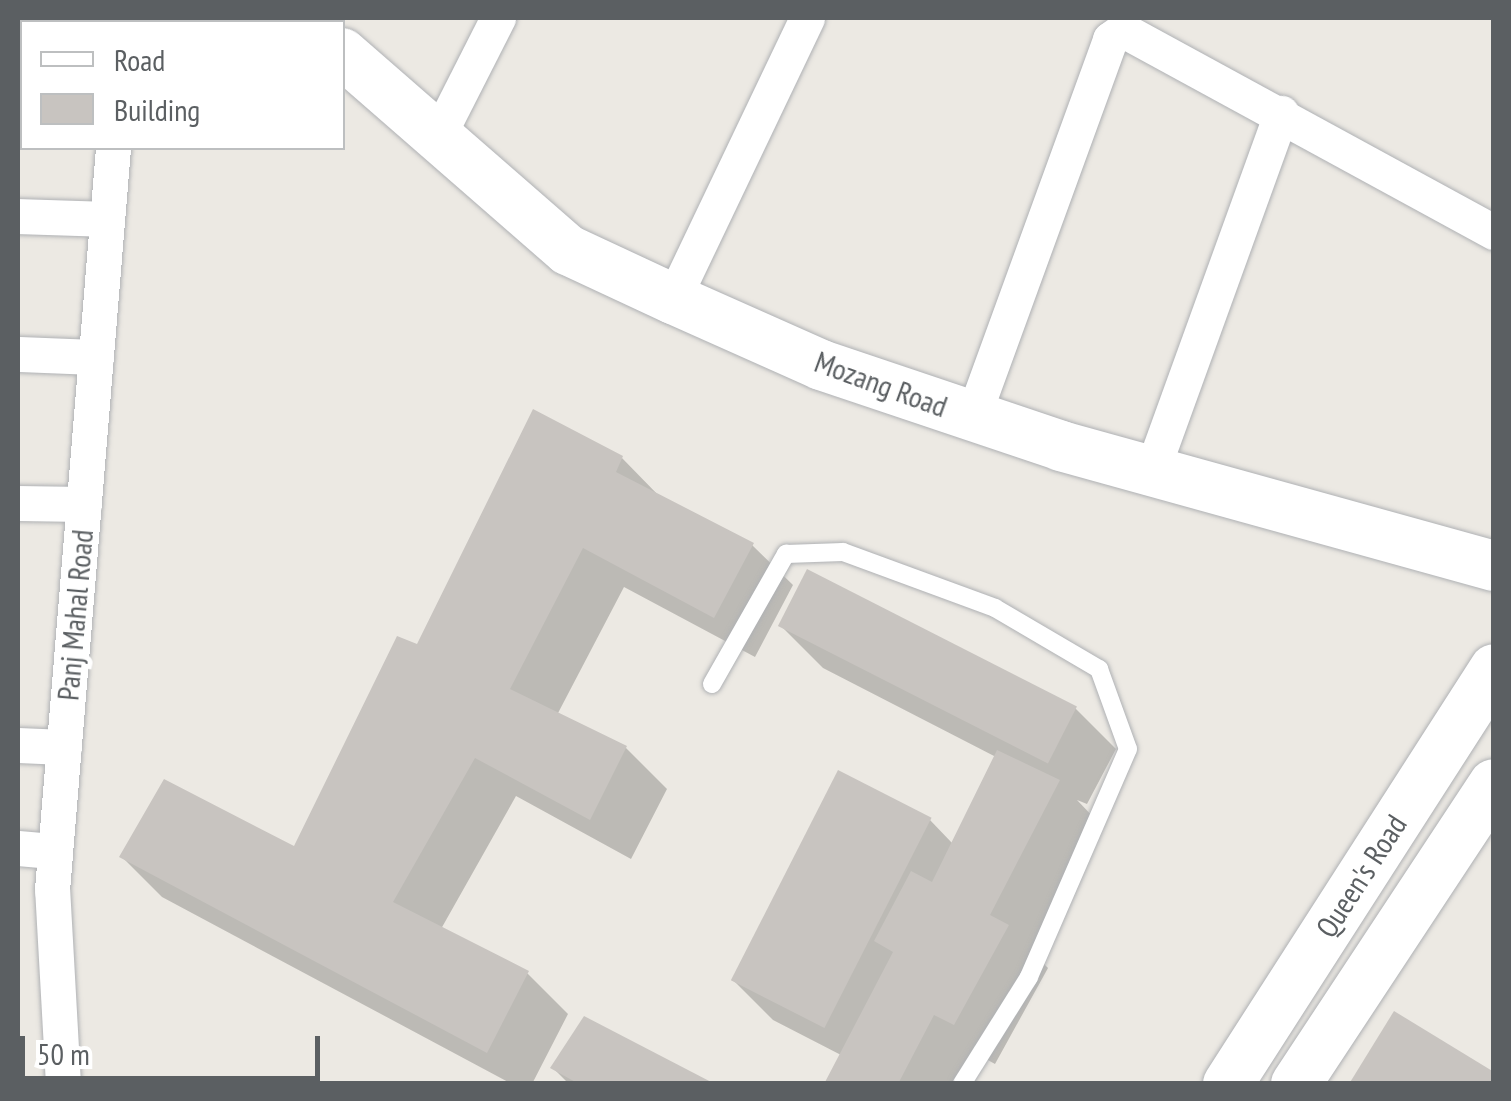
<!DOCTYPE html>
<html>
<head>
<meta charset="utf-8">
<style>
  body { margin:0 }
  #map { position:relative; width:1511px; height:1101px; overflow:hidden; background:#ece9e3; font-family:"PT Sans Narrow",sans-serif }
  div>[style] { position:absolute }
  .shadow>* { inset:0; background:#0003 }
  .building>* { inset:0; background:#c8c4c0; transform-origin:0 0 }
  .roads { filter:drop-shadow(0 0 2px #afb1b4) drop-shadow(0 0 2px #afb1b4) }
  .lane>* { height:18px; margin:-9px; padding:0 9px; transform-origin:9px; border-radius:9px; background:#fff }
  .street>* { height:35px; margin:-17.5px; padding:0 17.5px; transform-origin:17.5px; border-radius:17.5px; background:#fff }
  .secondary>* { height:50px; margin:-25px; padding:0 25px; transform-origin:25px; border-radius:25px; background:#fff }
  span { translate:-50% -50%; white-space:nowrap; text-align:center; line-height:1.15; -webkit-text-stroke:10px #fff; paint-order:stroke }
  .street-label { font-size:30px; color:#5b5f62 }
  .frame { position:absolute; inset:0; border:20px solid #5b5f62; pointer-events:none }
  .legend { position:absolute; left:20px; top:20px; width:325px; height:130px; box-sizing:border-box; background:#fff; border:2px solid #bdbfc0; margin:0; padding:12px 18px; list-style:none; font-size:30px; color:#5b5f62 }
  .legend li { display:flex; align-items:center; gap:20px; height:50px }
  .legend b { width:50px; border:2px solid #bdbfc0 }
  .scale { position:absolute; left:20px; top:1036px; width:300px; height:45px; box-sizing:border-box; border:5px solid #5b5f62; border-top:0; padding-left:12px; font-size:30px; line-height:35px; white-space:nowrap; color:#5b5f62; -webkit-text-stroke:8px #fff; paint-order:stroke }
</style>
</head>
<body>
<div id="map">
  <div class="shadow">
    <i style="clip-path:polygon(622px 458px,662px 499px,752px 545px,793px 585px,755px 657px,624px 587px,557px 715px,626px 748px,667px 789px,631px 859px,516px 796px,441px 929px,528px 974px,568px 1014px,532px 1084px,512px 1084px,162px 897px,122px 857px,295px 849px,418px 647px)"></i>
    <i style="clip-path:polygon(782px 627px,1075px 708px,1116px 749px,1087px 804px,1077px 800px,1099px 823px,1032px 952px,1048px 968px,995px 1064px,975px 1053px,959px 1084px,826px 1084px,841px 1055px,773px 1020px,732px 979px,930px 820px,953px 844px,996px 757px,823px 668px)"></i>
    <i style="clip-path:polygon(553px 1068px,709px 1084px,569px 1084px)"></i>
  </div>
  <div class="building">
    <i style="clip-path:polygon(533px 409px,623px 456px,616px 472px,754px 543px,714px 618px,583px 548px,510px 689px,627px 746px,590px 820px,475px 758px,393px 902px,529px 971px,487px 1053px,119px 857px,164px 779px,294px 846px,397px 636px,417px 644px)"></i>
    <i style="left:807px;top:569px;width:303px;height:64px;rotate:27deg"></i>
    <i style="clip-path:polygon(997px 750px,1060px 780px,990px 915px,1009px 925px,954px 1025px,934px 1015px,898px 1084px,824px 1084px,893px 952px,874px 941px,911px 871px,932px 882px)"></i>
    <i style="left:838px;top:770px;width:105px;height:236px;rotate:27deg"></i>
    <i style="clip-path:polygon(1394px 1011px,1494px 1072px,1494px 1084px,1349px 1084px)"></i>
    <i style="clip-path:polygon(584px 1016px,715px 1084px,579px 1084px,550px 1068px)"></i>
  </div>
  <div class="roads">
    <div class="lane">
      <i style="left:712px;top:684px;width:150px;rotate:-60.4deg"></i>
      <i style="left:786px;top:554px;width:57px;rotate:-2deg"></i>
      <i style="left:843px;top:552px;width:162px;rotate:20.2deg"></i>
      <i style="left:995px;top:608px;width:121px;rotate:30.4deg"></i>
      <i style="left:1099px;top:669px;width:85px;rotate:70.1deg"></i>
      <i style="left:1128px;top:749px;width:249px;rotate:113.5deg"></i>
      <i style="left:1029px;top:977px;width:126px;rotate:122.1deg"></i>
    </div>
    <div class="street">
      <i style="left:123px;top:22px;width:4px;rotate:-76deg"></i>
      <i style="left:437px;top:138px;width:135px;rotate:-63.1deg"></i>
      <i style="left:18px;top:216px;width:89px;rotate:1.9deg"></i>
      <i style="left:673px;top:299px;width:311px;rotate:-64.5deg"></i>
      <i style="left:18px;top:354px;width:78px;rotate:2.2deg"></i>
      <i style="left:973px;top:416px;width:401px;rotate:-70deg"></i>
      <i style="left:1110px;top:39px;width:16px;rotate:-35deg"></i>
      <i style="left:1123px;top:30px;width:422px;rotate:28.6deg"></i>
      <i style="left:1151px;top:473px;width:383px;rotate:-70.1deg"></i>
      <i style="left:18px;top:503px;width:66px;rotate:0.9deg"></i>
      <i style="left:18px;top:745px;width:46px;rotate:2.5deg"></i>
      <i style="left:18px;top:848px;width:37px;rotate:5deg"></i>
      <i style="left:63px;top:1084px;width:194px;rotate:-93.2deg"></i>
      <i style="left:52px;top:890px;width:745px;rotate:-85.3deg"></i>
    </div>
    <div class="secondary">
      <i style="left:303px;top:18px;width:7px;rotate:34deg"></i>
      <i style="left:342px;top:53px;width:300px;rotate:41.1deg"></i>
      <i style="left:568px;top:250px;width:116px;rotate:25deg"></i>
      <i style="left:673px;top:299px;width:162px;rotate:24deg"></i>
      <i style="left:821px;top:365px;width:253px;rotate:18.6deg"></i>
      <i style="left:1061px;top:446px;width:449px;rotate:15.5deg"></i>
      <i style="left:1228px;top:1084px;width:493px;rotate:-57.3deg"></i>
      <i style="left:1296px;top:1084px;width:359px;rotate:-56.6deg"></i>
    </div>
  </div>
  <div class="street-label">
    <span style="left:881px;top:384px;rotate:20deg">Mozang Road</span>
    <span style="left:75px;top:615px;rotate:-85deg">Panj Mahal Road</span>
    <span style="left:1361px;top:876px;rotate:-57deg">Queen's Road</span>
  </div>
  <div class="frame"></div>
  <ul class="legend">
  <li><b style="height:12px;background:#fff"></b>Road</li>
  <li><b style="height:28px;background:#c8c4c0"></b>Building</li>
  </ul>
  <div class="scale">50 m</div>
</div>
</body>
</html>
